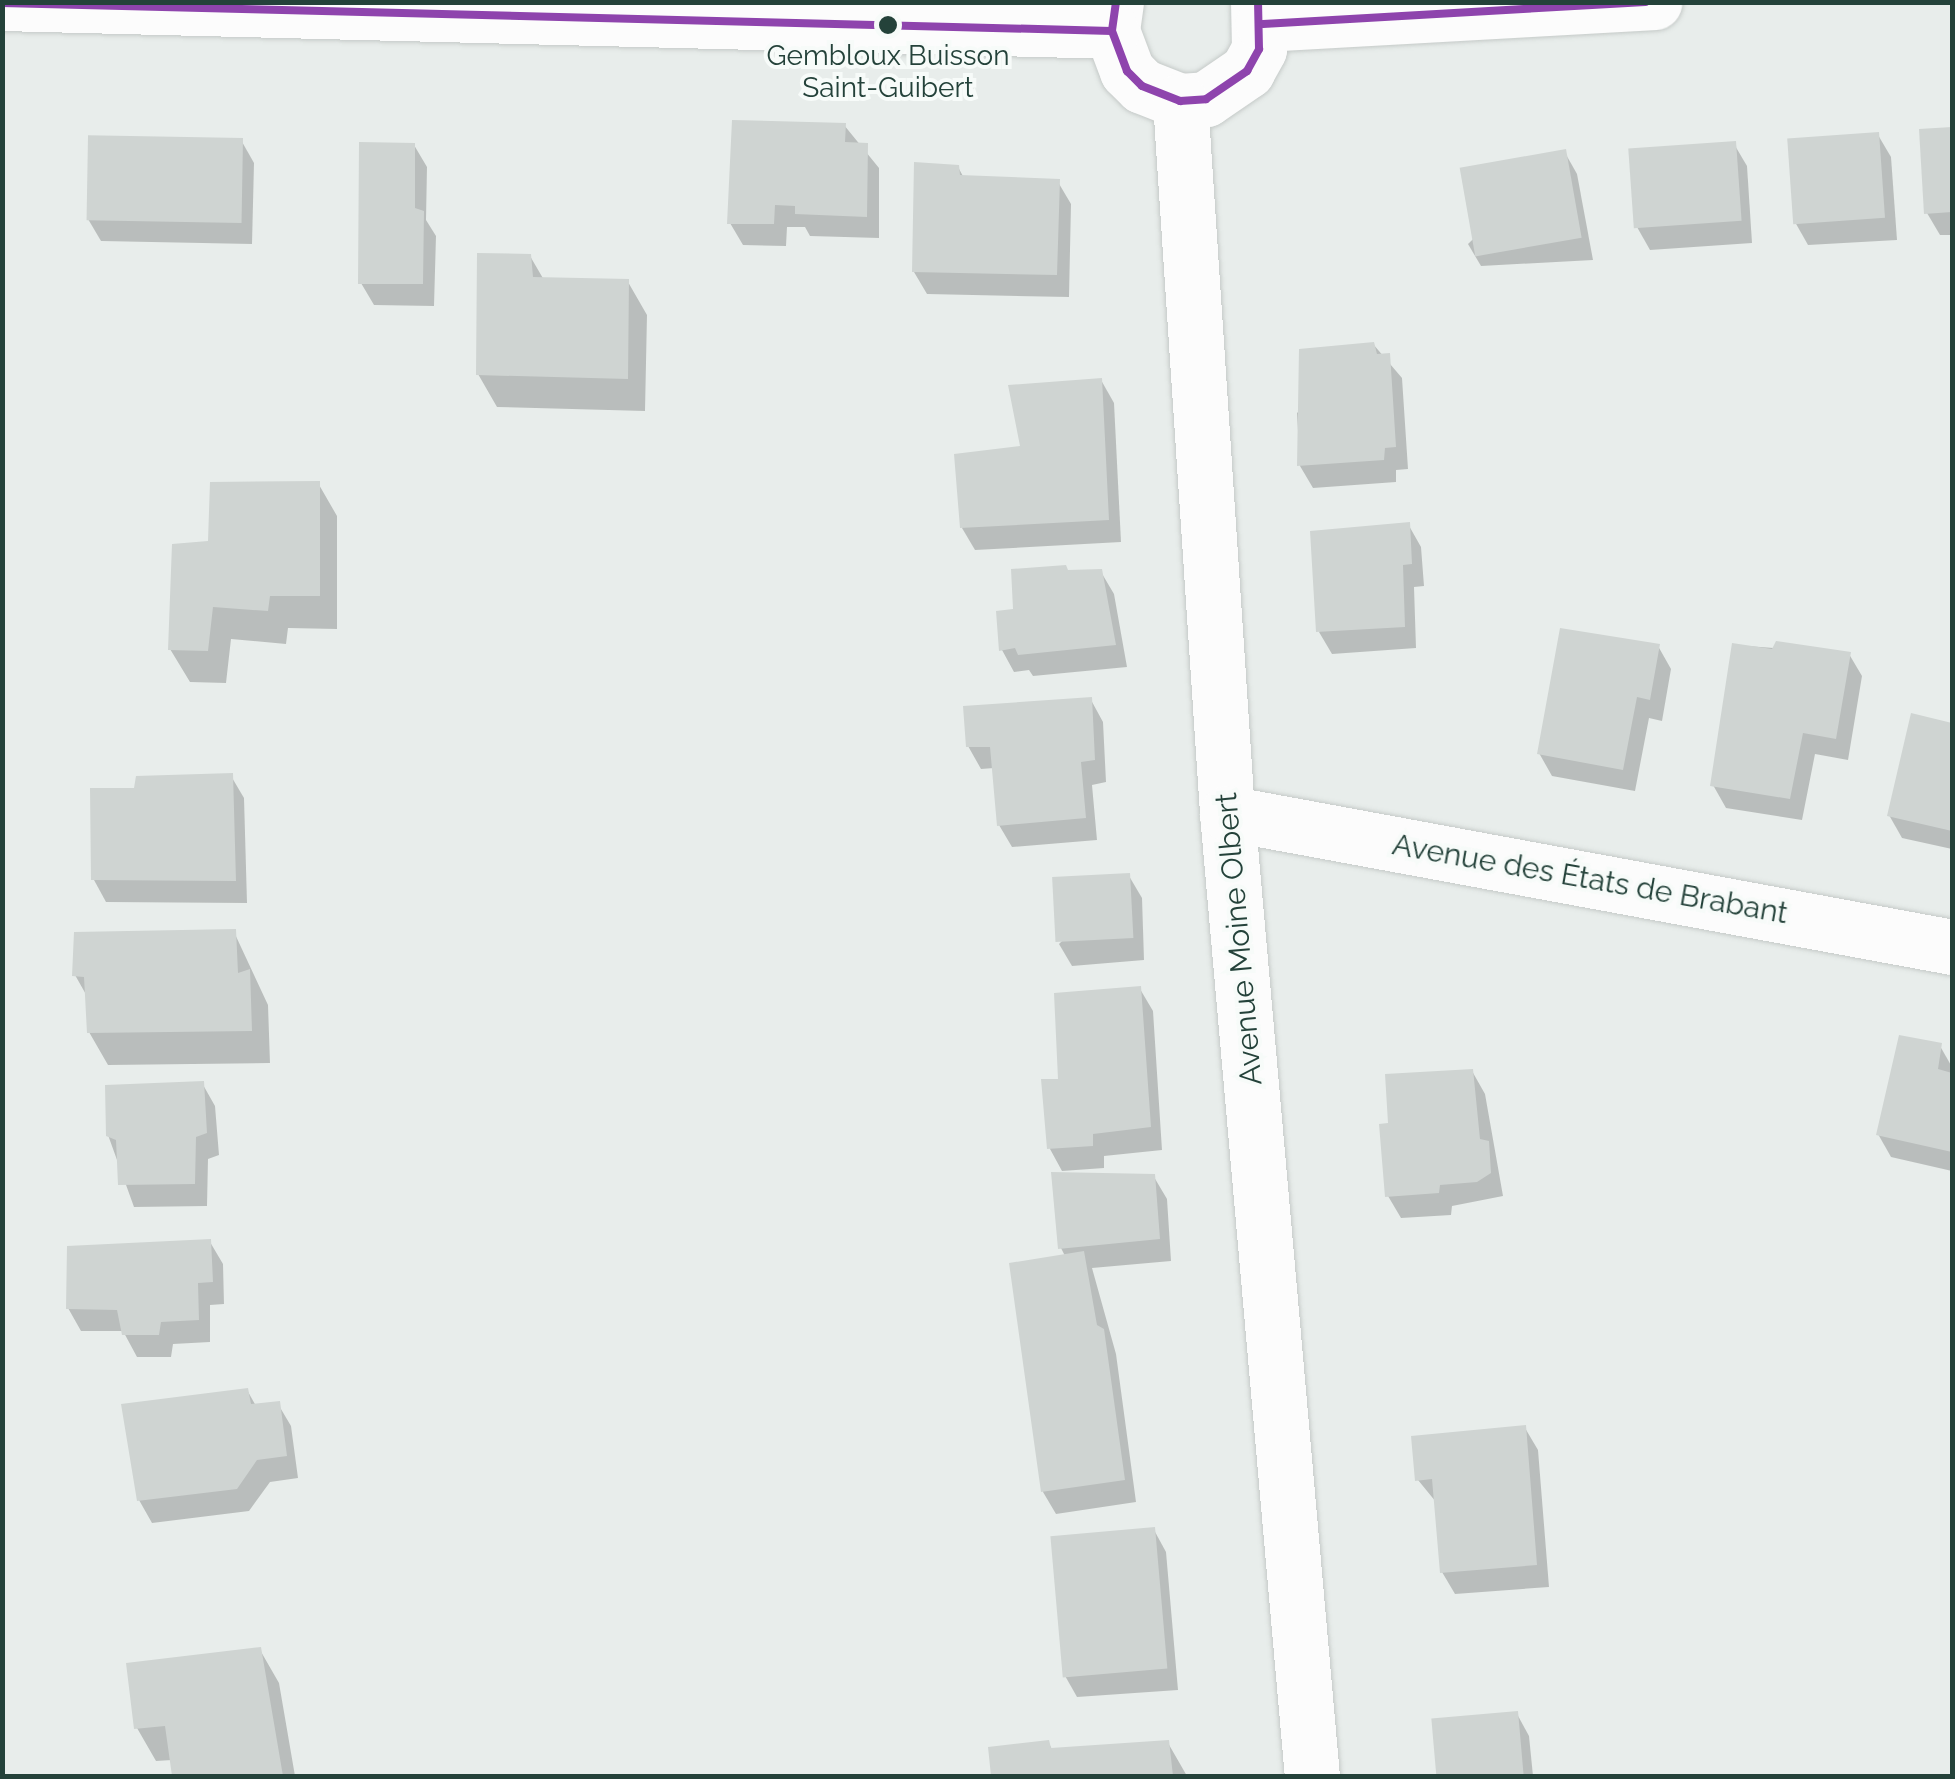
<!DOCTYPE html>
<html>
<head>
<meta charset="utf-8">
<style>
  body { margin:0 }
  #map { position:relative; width:1955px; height:1779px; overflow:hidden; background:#e8edeb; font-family:Raleway,sans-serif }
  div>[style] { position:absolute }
  .shadow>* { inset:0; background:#0003 }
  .building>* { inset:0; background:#cfd4d2; transform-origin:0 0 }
  .roads { filter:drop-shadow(0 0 2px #c5cac8) drop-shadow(0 0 2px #c5cac8) }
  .minor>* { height:55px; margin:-27.5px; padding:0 27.5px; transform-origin:27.5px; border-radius:27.5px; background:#fcfcfc }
  .bus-1>* { height:8px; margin:-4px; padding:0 4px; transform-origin:4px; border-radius:4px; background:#8e44ad }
  .dots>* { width:28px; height:28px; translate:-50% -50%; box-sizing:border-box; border:5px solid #f7fbf9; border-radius:50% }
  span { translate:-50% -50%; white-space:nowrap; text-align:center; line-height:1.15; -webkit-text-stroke:8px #f7fbf9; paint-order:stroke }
  .bus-label { font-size:28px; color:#24423a }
  .street-label { font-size:30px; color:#24423a }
  .frame { position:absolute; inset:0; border:5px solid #24423a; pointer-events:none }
</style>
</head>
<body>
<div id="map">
  <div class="shadow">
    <i style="clip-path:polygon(844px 125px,879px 168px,879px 238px,810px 236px,805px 227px,787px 227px,786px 246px,743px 245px,730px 223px)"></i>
    <i style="clip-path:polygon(1952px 129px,1952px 235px,1940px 235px,1927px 213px,1922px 131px)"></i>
    <i style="clip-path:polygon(1878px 135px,1891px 157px,1897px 240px,1808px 245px,1795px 222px)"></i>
    <i style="clip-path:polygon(241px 140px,254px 163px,252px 244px,101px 241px,88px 219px)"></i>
    <i style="clip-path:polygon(1734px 144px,1747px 166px,1752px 243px,1650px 250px,1637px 227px)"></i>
    <i style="clip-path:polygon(414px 145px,427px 167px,426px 220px,436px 236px,434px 306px,374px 305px,361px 283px)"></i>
    <i style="clip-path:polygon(1564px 151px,1577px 174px,1593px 260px,1481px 266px,1468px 244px)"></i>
    <i style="clip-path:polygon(958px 167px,964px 178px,1058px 182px,1071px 204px,1069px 297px,927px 294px,914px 272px)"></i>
    <i style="clip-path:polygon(530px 256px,544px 280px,628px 282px,647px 315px,645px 411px,497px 407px,478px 374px)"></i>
    <i style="clip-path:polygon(1373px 344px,1402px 378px,1408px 469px,1396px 470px,1396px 482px,1313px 488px,1300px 466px,1297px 413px)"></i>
    <i style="clip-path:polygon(1101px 380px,1114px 403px,1121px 542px,975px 550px,962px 528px,1023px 448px)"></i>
    <i style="clip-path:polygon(318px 483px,337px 516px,337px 629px,288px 628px,286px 644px,231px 639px,226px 683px,190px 682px,170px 649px,211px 544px)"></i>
    <i style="clip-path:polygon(1408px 524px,1421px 547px,1424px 586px,1414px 587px,1416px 648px,1332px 654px,1319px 632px)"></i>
    <i style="clip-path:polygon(1101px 572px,1114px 594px,1127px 667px,1033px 676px,1029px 670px,1014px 672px,1002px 650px,1016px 611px)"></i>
    <i style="clip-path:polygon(1734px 645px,1849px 654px,1862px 676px,1848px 760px,1815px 754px,1802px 820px,1726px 808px,1713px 785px)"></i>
    <i style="clip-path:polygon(1658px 646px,1671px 669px,1662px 721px,1649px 718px,1635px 791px,1552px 776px,1539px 753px)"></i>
    <i style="clip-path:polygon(1091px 700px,1103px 722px,1106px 782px,1092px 785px,1097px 840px,1012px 847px,999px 825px,994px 768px,981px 769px,968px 746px)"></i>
    <i style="clip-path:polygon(1913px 716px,1952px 726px,1952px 849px,1902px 838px,1889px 815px)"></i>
    <i style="clip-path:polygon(231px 776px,244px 798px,247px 903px,106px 902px,94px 880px,136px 790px)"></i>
    <i style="clip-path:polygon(1129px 876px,1142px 898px,1144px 960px,1072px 966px,1059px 944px)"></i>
    <i style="clip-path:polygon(234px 932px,268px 1005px,270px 1063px,108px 1065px,89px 1032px,88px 998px,75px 975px)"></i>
    <i style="clip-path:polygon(1140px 989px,1153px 1011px,1162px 1150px,1104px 1156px,1104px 1168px,1062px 1171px,1050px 1149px,1061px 1081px)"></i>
    <i style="clip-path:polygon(1940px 1046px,1952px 1067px,1952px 1171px,1891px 1157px,1878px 1134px)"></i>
    <i style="clip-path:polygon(1472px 1071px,1485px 1094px,1503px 1196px,1452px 1206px,1451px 1215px,1401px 1218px,1388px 1196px,1390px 1126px)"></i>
    <i style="clip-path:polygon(202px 1083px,215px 1106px,219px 1155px,208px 1159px,207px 1206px,134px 1207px,108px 1135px)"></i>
    <i style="clip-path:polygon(1154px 1177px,1167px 1199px,1171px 1261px,1092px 1268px,1116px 1354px,1136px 1502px,1056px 1514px,1043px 1492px,1065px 1256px,1061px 1248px)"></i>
    <i style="clip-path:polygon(210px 1242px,223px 1264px,224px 1304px,210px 1305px,210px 1342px,173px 1344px,171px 1357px,137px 1357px,123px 1331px,81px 1331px,68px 1308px)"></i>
    <i style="clip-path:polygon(247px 1390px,256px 1406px,278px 1404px,291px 1426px,298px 1478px,270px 1482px,249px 1511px,152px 1523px,139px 1500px)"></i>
    <i style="clip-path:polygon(1525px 1428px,1538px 1450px,1549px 1587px,1455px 1594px,1442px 1572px,1436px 1502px,1418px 1480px)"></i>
    <i style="clip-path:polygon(1154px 1530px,1166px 1552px,1178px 1690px,1077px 1697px,1064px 1674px)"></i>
    <i style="clip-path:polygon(260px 1650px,279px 1683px,295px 1776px,175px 1776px,172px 1760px,156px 1761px,137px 1728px)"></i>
    <i style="clip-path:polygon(1517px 1714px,1529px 1736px,1533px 1776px,1438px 1776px,1434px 1721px)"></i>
    <i style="clip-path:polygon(1048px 1742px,1053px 1751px,1168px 1743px,1187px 1776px,993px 1776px,991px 1749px)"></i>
  </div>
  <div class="building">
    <i style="clip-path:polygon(732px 120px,846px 123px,845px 142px,868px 143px,867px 217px,795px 214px,795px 206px,775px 205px,774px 224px,727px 224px)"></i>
    <i style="clip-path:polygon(1952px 127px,1952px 212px,1924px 214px,1919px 129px)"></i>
    <i style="left:1879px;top:132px;width:86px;height:92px;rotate:86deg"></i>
    <i style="left:243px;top:138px;width:85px;height:155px;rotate:91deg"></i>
    <i style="left:1736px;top:141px;width:80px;height:108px;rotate:86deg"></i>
    <i style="clip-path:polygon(359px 142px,415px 143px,415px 208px,424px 211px,423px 284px,358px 284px)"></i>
    <i style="left:1566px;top:149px;width:90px;height:108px;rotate:80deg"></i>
    <i style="clip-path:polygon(914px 162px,959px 165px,960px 175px,1060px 179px,1057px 275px,912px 272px)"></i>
    <i style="clip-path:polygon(477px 253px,531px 254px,533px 277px,629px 279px,628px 379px,476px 375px)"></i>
    <i style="clip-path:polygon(1374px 342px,1377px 354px,1390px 353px,1396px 447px,1385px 448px,1384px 460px,1297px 466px,1299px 349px)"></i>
    <i style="clip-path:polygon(1102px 378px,1109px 520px,960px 528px,954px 454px,1020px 446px,1008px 385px)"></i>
    <i style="clip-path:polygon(320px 481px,320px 596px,270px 596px,268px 611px,213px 607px,208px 651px,168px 650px,172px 544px,208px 541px,210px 482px)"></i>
    <i style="clip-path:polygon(1410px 522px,1412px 564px,1403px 565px,1405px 627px,1316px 632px,1310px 531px)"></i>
    <i style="clip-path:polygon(1066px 565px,1068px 570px,1102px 569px,1116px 645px,1018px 655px,1015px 648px,999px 651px,996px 611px,1013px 609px,1011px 569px)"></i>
    <i style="clip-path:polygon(1560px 628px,1660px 644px,1650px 700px,1637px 697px,1623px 770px,1537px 754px)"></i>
    <i style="clip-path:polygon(1776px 641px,1851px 652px,1836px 739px,1803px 733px,1790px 799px,1710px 786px,1732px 643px,1772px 649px)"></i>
    <i style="clip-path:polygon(1092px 697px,1095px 760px,1081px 762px,1086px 818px,997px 826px,990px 747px,966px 747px,963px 706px)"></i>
    <i style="clip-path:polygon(1911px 713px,1952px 723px,1952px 831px,1887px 816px)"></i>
    <i style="clip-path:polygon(233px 773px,236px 881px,91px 880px,90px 788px,134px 788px,136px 776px)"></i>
    <i style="left:1130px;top:873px;width:65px;height:78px;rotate:87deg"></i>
    <i style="clip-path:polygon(236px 929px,238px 973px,250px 969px,252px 1031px,87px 1033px,84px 977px,72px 976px,74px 932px)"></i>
    <i style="clip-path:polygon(1141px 986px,1151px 1127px,1093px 1134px,1093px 1146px,1047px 1149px,1041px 1079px,1058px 1079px,1054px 993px)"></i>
    <i style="clip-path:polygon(1899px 1035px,1942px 1043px,1938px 1069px,1952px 1073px,1952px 1152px,1876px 1135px)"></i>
    <i style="clip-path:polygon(1473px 1069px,1480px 1139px,1489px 1141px,1491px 1173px,1477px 1182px,1440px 1185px,1439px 1193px,1385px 1197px,1379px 1124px,1388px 1123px,1385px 1074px)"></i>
    <i style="clip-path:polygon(204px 1081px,207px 1133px,196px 1137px,195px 1184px,118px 1185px,116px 1140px,106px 1136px,105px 1085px)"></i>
    <i style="clip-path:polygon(1051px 1172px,1155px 1174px,1160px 1239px,1058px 1249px)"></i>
    <i style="clip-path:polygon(211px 1239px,213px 1282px,198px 1283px,199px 1320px,161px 1322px,159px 1335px,122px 1335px,117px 1310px,66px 1309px,67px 1246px)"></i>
    <i style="clip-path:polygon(1084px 1251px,1097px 1325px,1104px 1329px,1125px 1480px,1041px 1492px,1009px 1263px)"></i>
    <i style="clip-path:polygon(248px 1388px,251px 1404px,280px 1401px,287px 1456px,257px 1460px,237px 1489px,137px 1501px,121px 1404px)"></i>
    <i style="clip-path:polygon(1526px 1425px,1537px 1565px,1440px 1573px,1432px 1479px,1415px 1481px,1411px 1436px)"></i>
    <i style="left:1155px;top:1527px;width:142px;height:105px;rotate:85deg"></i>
    <i style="clip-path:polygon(261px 1647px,283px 1776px,172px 1776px,165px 1726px,134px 1729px,126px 1663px)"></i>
    <i style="left:1518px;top:1711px;width:65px;height:87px;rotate:85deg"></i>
    <i style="clip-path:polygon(1049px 1740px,1051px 1748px,1169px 1740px,1173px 1776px,991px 1776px,988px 1747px)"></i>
  </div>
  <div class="roads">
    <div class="minor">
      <i style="left:1116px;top:2px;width:29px;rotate:98deg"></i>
      <i style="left:1112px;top:31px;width:43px;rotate:69.4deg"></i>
      <i style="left:1127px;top:71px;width:21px;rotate:45deg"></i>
      <i style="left:1142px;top:86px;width:41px;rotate:21.5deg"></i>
      <i style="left:1180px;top:101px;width:26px;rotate:-4deg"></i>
      <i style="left:1206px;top:99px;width:50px;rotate:-34.3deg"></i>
      <i style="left:1247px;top:71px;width:25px;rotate:-61deg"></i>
      <i style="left:1259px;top:49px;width:47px;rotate:-91.2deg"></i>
      <i style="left:2px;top:3px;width:1110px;rotate:1.44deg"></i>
      <i style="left:1263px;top:24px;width:392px;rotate:-3.2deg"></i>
      <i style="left:1180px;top:101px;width:714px;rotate:86.22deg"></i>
      <i style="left:1227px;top:813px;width:967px;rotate:84.96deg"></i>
      <i style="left:1227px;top:813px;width:737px;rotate:10.47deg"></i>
    </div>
  </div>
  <div class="bus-1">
    <i style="left:1116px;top:2px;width:29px;rotate:98deg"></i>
    <i style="left:1112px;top:31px;width:43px;rotate:69.4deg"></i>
    <i style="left:1127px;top:71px;width:21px;rotate:45deg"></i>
    <i style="left:1142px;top:86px;width:41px;rotate:21.5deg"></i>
    <i style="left:1180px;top:101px;width:26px;rotate:-4deg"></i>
    <i style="left:1206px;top:99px;width:50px;rotate:-34.3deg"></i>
    <i style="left:1247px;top:71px;width:25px;rotate:-61deg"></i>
    <i style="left:1259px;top:49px;width:47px;rotate:-91.2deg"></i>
    <i style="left:2px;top:3px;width:1110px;rotate:1.44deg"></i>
    <i style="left:1263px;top:24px;width:383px;rotate:-3.3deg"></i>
  </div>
  <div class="dots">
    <i style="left:888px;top:25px;background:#24423a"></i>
  </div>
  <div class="bus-label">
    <span style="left:888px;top:72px">Gembloux Buisson<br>Saint-Guibert</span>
  </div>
  <div class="street-label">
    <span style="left:1590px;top:879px;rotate:10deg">Avenue des États de Brabant</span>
    <span style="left:1239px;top:939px;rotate:-95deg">Avenue Moine Olbert</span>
  </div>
  <div class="frame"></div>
</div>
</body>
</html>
